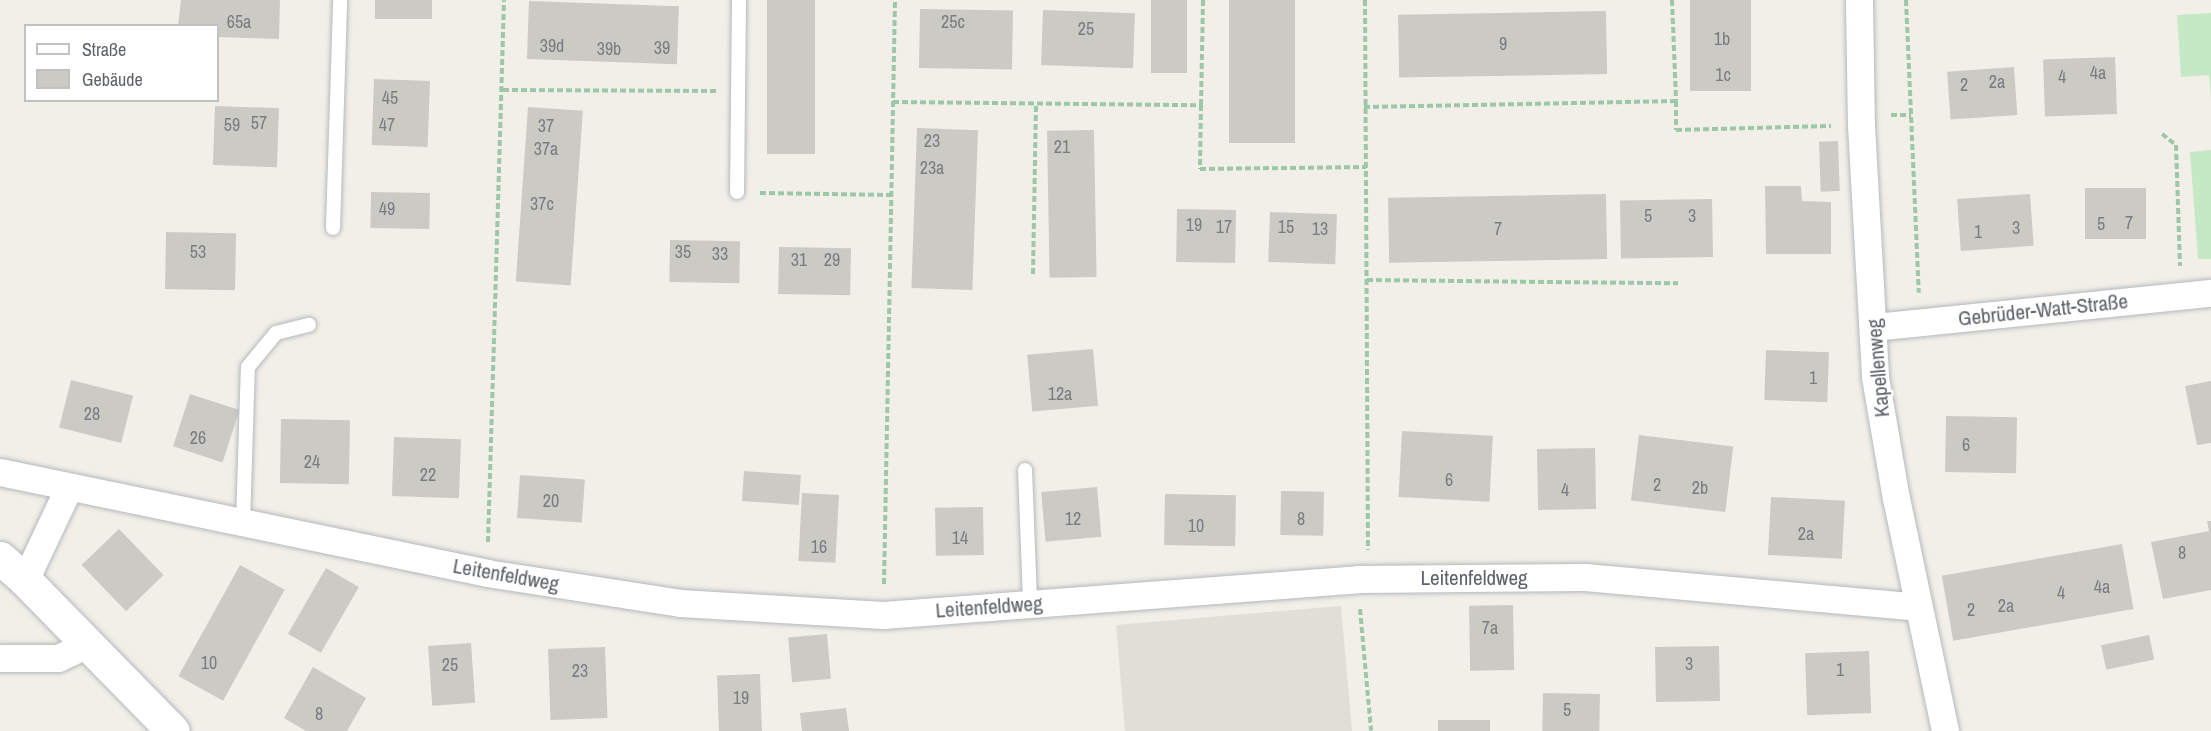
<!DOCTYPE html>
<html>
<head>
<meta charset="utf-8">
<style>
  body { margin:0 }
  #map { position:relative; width:2211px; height:731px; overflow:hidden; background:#f1efe8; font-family:"Archivo Narrow",sans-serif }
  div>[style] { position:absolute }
  .education>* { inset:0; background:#e1ded6 }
  .green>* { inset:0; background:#c5e8c5 }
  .building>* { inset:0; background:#cccac5; transform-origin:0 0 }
  .path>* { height:4px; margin-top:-2px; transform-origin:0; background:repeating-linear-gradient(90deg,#9cc7a9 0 6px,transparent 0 9px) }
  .roads { filter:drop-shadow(0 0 2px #b5b8bc) drop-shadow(0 0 2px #b5b8bc) }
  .lane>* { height:14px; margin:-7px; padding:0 7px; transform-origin:7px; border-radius:7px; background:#fff }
  .street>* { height:27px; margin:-13.5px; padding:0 13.5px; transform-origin:13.5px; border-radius:13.5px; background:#fff }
  .secondary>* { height:33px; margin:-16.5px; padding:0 16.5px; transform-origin:16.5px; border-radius:16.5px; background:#fff }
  span { translate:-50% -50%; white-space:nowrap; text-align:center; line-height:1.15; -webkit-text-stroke:4.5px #fff; paint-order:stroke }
  .number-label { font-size:18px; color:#7a7d7f }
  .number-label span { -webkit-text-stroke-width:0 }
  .street-label { font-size:21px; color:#5f6368 }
  .legend { position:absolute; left:24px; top:24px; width:195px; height:78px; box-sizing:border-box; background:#fff; border:2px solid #bfc1c3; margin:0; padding:8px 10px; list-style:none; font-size:18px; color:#5f6368 }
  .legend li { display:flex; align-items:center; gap:12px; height:30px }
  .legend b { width:30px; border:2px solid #bfc1c3 }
</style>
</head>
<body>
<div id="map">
  <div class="education">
    <i style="clip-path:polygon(1341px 606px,1352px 731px,1125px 731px,1116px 625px)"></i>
  </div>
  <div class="green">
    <i style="clip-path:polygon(2211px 13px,2211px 98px,2209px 75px,2181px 77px,2177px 15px)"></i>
    <i style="clip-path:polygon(2211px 150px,2211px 259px,2198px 259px,2190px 152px)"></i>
  </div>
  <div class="building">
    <i style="clip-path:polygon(181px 0,280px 0,279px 39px,218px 37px,218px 26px,178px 26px)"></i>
    <i style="left:375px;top:0;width:57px;height:19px"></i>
    <i style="left:767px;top:0;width:48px;height:154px"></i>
    <i style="left:1151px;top:0;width:36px;height:73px"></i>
    <i style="left:1229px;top:0;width:66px;height:143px"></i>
    <i style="left:1690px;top:0;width:61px;height:91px"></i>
    <i style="left:529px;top:1px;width:150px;height:58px;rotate:2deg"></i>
    <i style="left:920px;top:9px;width:93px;height:59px;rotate:1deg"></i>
    <i style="left:1043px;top:10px;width:92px;height:55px;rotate:2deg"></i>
    <i style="left:1606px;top:11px;width:63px;height:208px;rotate:89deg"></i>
    <i style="left:2115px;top:57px;width:57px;height:72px;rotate:88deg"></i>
    <i style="left:2014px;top:67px;width:48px;height:67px;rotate:86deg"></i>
    <i style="left:374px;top:79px;width:56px;height:66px;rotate:2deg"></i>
    <i style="left:215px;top:106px;width:64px;height:59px;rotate:2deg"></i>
    <i style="left:528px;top:107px;width:55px;height:175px;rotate:4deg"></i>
    <i style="left:917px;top:128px;width:61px;height:160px;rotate:2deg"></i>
    <i style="left:1094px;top:130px;width:147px;height:47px;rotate:89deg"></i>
    <i style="left:1838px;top:141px;width:50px;height:19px;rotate:88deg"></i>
    <i style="clip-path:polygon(1765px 186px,1801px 186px,1802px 201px,1831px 202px,1831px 254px,1766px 254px)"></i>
    <i style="left:2085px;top:188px;width:61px;height:51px"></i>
    <i style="left:371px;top:192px;width:59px;height:36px;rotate:1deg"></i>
    <i style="left:1606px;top:194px;width:65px;height:218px;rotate:89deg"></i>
    <i style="left:2030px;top:194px;width:52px;height:73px;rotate:86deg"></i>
    <i style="left:1712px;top:199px;width:58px;height:92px;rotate:89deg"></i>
    <i style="left:1177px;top:209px;width:59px;height:53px;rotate:1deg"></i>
    <i style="left:1270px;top:212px;width:67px;height:50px;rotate:2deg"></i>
    <i style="left:166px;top:232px;width:70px;height:57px;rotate:1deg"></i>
    <i style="left:670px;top:240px;width:70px;height:42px;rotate:1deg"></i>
    <i style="left:779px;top:247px;width:72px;height:47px;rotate:1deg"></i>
    <i style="left:1093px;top:349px;width:57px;height:66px;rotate:85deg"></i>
    <i style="left:1766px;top:350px;width:63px;height:50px;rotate:2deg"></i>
    <i style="left:71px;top:380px;width:64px;height:49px;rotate:14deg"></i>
    <i style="clip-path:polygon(2211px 381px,2211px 443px,2197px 445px,2185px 386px)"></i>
    <i style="left:190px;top:394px;width:52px;height:55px;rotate:18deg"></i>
    <i style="left:1946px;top:416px;width:71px;height:56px;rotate:1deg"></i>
    <i style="left:281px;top:419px;width:69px;height:64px;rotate:1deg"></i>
    <i style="left:1402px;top:431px;width:91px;height:66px;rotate:3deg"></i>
    <i style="left:1639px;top:435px;width:95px;height:66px;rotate:7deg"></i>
    <i style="left:394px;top:437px;width:67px;height:59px;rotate:2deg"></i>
    <i style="left:1595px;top:448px;width:61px;height:58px;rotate:89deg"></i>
    <i style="left:744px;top:471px;width:57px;height:30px;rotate:4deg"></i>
    <i style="left:520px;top:475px;width:65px;height:43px;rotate:4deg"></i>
    <i style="left:1097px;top:487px;width:50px;height:56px;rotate:85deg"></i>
    <i style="left:1281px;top:491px;width:43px;height:44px;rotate:1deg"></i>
    <i style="left:802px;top:493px;width:37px;height:68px;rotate:3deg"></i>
    <i style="left:1165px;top:494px;width:71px;height:51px;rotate:1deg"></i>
    <i style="left:1771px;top:497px;width:74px;height:58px;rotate:3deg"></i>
    <i style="left:983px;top:507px;width:48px;height:48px;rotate:89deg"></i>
    <i style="clip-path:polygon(2207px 521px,2211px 521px,2211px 590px,2163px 599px,2151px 542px,2209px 531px)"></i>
    <i style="left:119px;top:529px;width:64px;height:52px;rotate:46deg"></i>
    <i style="left:2122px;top:544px;width:66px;height:183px;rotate:80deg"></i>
    <i style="left:240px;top:565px;width:51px;height:127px;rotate:29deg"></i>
    <i style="left:326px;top:568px;width:38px;height:76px;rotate:30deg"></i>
    <i style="left:1513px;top:605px;width:65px;height:44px;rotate:89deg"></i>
    <i style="left:827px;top:634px;width:45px;height:39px;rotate:85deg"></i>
    <i style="left:2149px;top:635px;width:25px;height:49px;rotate:78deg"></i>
    <i style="left:471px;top:643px;width:60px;height:43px;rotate:86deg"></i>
    <i style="left:1719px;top:646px;width:55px;height:64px;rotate:89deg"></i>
    <i style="left:605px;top:647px;width:71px;height:57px;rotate:88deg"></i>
    <i style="left:1869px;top:651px;width:62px;height:64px;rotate:88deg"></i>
    <i style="clip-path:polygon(313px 667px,366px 698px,347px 731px,306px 731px,284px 718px)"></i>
    <i style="left:760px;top:674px;width:57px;height:43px;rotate:88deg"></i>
    <i style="left:1543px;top:693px;width:57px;height:38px;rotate:1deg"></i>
    <i style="clip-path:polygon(846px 708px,849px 731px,802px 731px,800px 713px)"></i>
    <i style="left:1490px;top:720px;width:11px;height:52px;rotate:90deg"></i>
  </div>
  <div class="path">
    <i style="left:1365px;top:0;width:550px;rotate:89.69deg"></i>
    <i style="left:1672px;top:0;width:101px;rotate:87.7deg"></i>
    <i style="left:1906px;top:0;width:293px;rotate:87.5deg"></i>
    <i style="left:503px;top:90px;width:213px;rotate:0.3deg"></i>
    <i style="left:893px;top:102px;width:308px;rotate:0.6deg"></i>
    <i style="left:1201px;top:105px;width:64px;rotate:90.9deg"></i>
    <i style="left:1200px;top:169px;width:166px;rotate:-0.7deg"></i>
    <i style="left:1201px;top:105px;width:105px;rotate:-88.9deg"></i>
    <i style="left:1364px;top:107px;width:312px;rotate:-1.1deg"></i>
    <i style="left:1676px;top:101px;width:29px;rotate:90deg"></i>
    <i style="left:1676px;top:130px;width:155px;rotate:-1.5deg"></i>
    <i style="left:1891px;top:115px;width:20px"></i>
    <i style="left:2162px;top:134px;width:18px;rotate:38deg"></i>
    <i style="left:2176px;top:145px;width:121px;rotate:88.1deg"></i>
    <i style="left:760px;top:193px;width:131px;rotate:0.9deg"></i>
    <i style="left:1033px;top:274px;width:170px;rotate:-89deg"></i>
    <i style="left:1367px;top:280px;width:311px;rotate:0.6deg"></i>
    <i style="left:488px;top:542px;width:542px;rotate:-88.31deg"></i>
    <i style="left:884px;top:584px;width:584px;rotate:-88.92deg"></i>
    <i style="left:1360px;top:609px;width:122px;rotate:84.8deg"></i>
  </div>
  <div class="roads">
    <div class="lane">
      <i style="left:737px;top:192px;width:192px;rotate:-89.4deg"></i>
      <i style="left:333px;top:228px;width:228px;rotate:-88.2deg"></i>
      <i style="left:1025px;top:470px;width:133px;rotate:87.8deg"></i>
      <i style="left:243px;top:523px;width:156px;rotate:-88.2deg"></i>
      <i style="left:248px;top:367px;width:44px;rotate:-50.5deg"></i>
      <i style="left:276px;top:333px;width:34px;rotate:-14deg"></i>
    </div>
    <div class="street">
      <i style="left:1859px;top:0;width:125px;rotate:89.1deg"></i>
      <i style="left:1861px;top:125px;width:252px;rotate:86.8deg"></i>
      <i style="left:1875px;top:377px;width:123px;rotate:80.2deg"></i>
      <i style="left:1896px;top:498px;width:238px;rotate:78.1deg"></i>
      <i style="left:1874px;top:327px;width:339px;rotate:-5.8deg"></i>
      <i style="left:0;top:472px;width:497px;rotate:11.7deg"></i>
      <i style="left:487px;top:573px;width:195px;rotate:8.8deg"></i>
      <i style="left:680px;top:603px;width:203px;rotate:3.4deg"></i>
      <i style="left:883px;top:615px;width:476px;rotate:-4.3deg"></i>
      <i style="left:1358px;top:579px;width:227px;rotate:-0.5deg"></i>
      <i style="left:1585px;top:577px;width:334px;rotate:5.1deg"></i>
      <i style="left:25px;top:580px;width:103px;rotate:-64.7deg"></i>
      <i style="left:0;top:658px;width:58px"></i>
      <i style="left:58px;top:658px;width:33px;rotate:-25deg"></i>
    </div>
    <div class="secondary">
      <i style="left:0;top:558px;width:33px;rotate:41deg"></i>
      <i style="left:25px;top:580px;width:211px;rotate:45.6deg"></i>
    </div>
  </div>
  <div class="number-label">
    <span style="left:239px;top:22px">65a</span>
    <span style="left:953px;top:22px">25c</span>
    <span style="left:1086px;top:29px">25</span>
    <span style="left:1722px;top:39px">1b</span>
    <span style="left:1503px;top:44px">9</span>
    <span style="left:552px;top:46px">39d</span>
    <span style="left:662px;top:48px">39</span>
    <span style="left:609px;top:49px">39b</span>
    <span style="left:2098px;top:73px">4a</span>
    <span style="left:1723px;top:75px">1c</span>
    <span style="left:2062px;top:77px">4</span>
    <span style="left:1997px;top:82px">2a</span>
    <span style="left:1964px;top:85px">2</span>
    <span style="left:390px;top:98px">45</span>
    <span style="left:259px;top:123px">57</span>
    <span style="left:232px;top:125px">59</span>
    <span style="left:387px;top:125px">47</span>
    <span style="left:546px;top:126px">37</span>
    <span style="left:932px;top:141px">23</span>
    <span style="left:1062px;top:147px">21</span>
    <span style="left:546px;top:149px">37a</span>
    <span style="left:932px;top:168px">23a</span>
    <span style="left:542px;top:204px">37c</span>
    <span style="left:387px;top:209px">49</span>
    <span style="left:1648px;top:216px">5</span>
    <span style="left:1692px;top:216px">3</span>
    <span style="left:2129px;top:223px">7</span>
    <span style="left:2101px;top:224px">5</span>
    <span style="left:1194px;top:225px">19</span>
    <span style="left:1224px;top:227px">17</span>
    <span style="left:1286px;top:227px">15</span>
    <span style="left:2016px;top:228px">3</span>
    <span style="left:1320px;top:229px">13</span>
    <span style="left:1498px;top:229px">7</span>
    <span style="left:1978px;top:232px">1</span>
    <span style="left:198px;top:252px">53</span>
    <span style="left:683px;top:252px">35</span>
    <span style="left:720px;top:254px">33</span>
    <span style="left:799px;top:260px">31</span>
    <span style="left:832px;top:260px">29</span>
    <span style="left:1813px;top:378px">1</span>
    <span style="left:1060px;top:394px">12a</span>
    <span style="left:92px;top:414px">28</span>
    <span style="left:198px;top:438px">26</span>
    <span style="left:1966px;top:445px">6</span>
    <span style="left:312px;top:462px">24</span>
    <span style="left:428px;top:475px">22</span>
    <span style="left:1449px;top:480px">6</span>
    <span style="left:1657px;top:485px">2</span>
    <span style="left:1700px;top:488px">2b</span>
    <span style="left:1565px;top:490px">4</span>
    <span style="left:551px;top:501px">20</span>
    <span style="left:1073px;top:519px">12</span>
    <span style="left:1301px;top:519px">8</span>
    <span style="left:1196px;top:526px">10</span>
    <span style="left:1806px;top:534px">2a</span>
    <span style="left:960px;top:538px">14</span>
    <span style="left:819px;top:547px">16</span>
    <span style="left:2182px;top:553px">8</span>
    <span style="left:2102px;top:587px">4a</span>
    <span style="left:2061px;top:593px">4</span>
    <span style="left:2006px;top:606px">2a</span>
    <span style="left:1971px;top:610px">2</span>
    <span style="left:1490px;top:628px">7a</span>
    <span style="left:209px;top:663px">10</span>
    <span style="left:1689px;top:664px">3</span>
    <span style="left:450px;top:665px">25</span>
    <span style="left:1840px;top:670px">1</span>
    <span style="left:580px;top:671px">23</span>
    <span style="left:741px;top:698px">19</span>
    <span style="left:1567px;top:710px">5</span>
    <span style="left:319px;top:714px">8</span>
  </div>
  <div class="street-label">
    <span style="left:2043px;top:310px;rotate:-6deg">Gebrüder-Watt-Straße</span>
    <span style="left:1878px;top:368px;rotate:-95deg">Kapellenweg</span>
    <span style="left:506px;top:575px;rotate:10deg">Leitenfeldweg</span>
    <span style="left:1474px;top:578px">Leitenfeldweg</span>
    <span style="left:989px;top:607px;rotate:-4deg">Leitenfeldweg</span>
  </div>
  <ul class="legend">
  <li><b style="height:8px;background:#fff"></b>Straße</li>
  <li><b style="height:16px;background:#cccac5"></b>Gebäude</li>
  </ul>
</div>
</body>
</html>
